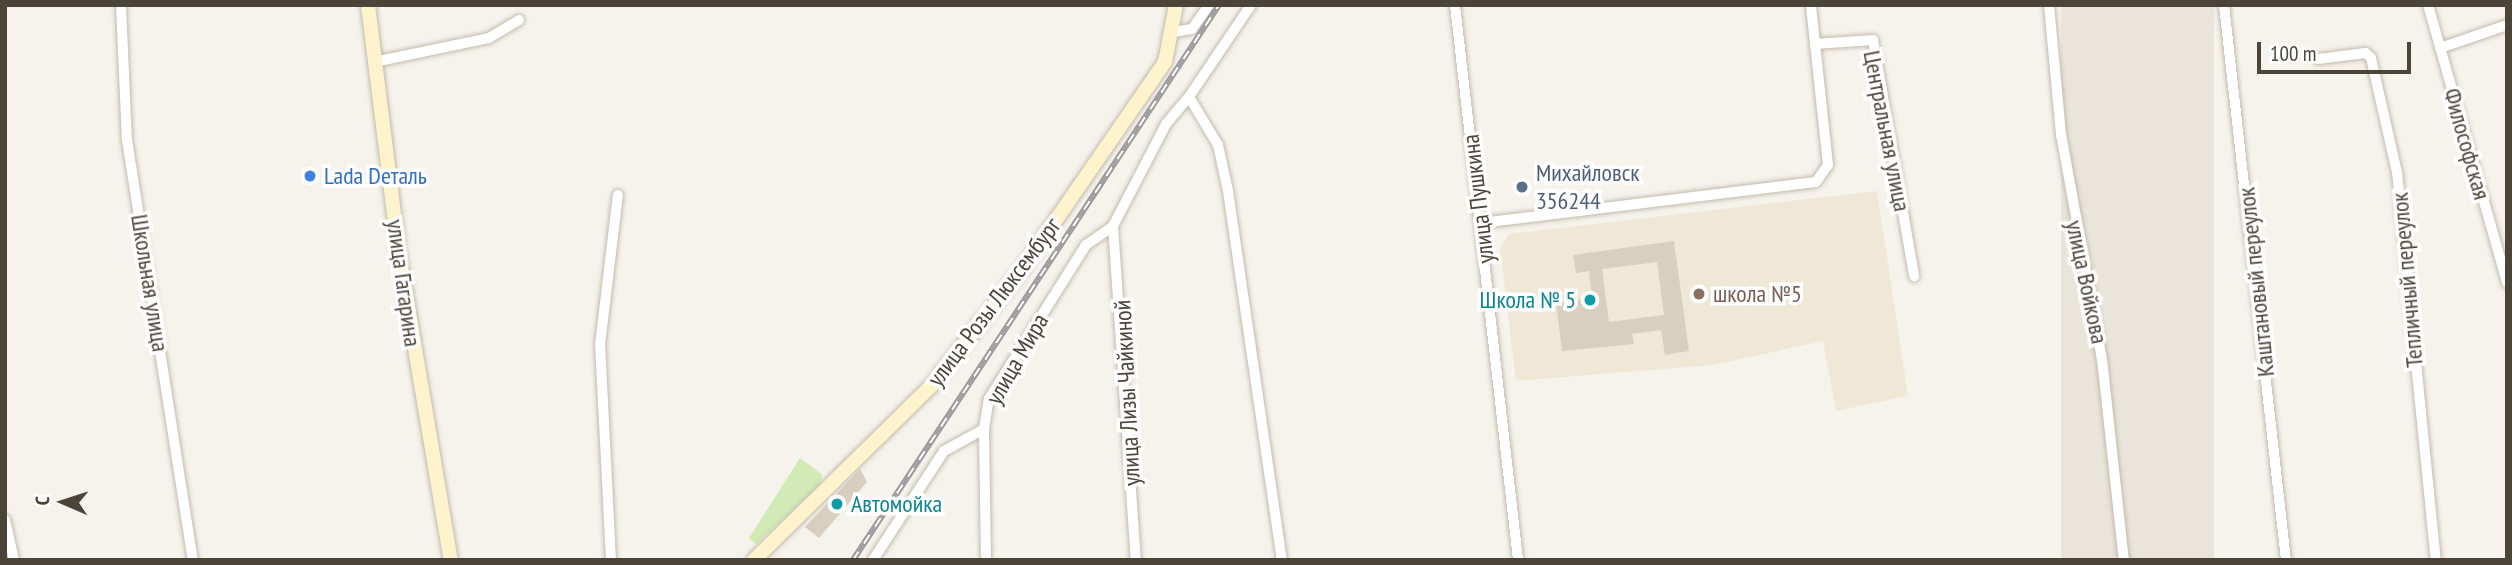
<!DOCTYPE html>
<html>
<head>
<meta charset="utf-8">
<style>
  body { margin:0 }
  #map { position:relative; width:2512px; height:565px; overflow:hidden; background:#f6f3ec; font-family:"PT Sans Narrow",sans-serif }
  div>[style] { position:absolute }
  .residential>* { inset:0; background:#eae5da; transform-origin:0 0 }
  .education>* { inset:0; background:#efe8d6 }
  .green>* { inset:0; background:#d2eab5 }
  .building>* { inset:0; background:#d8cfc1 }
  .roads { filter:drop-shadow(0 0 2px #c2bbae) drop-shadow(0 0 2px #c2bbae) }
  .street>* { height:10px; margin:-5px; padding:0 5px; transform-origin:5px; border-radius:5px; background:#fff }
  .secondary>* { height:14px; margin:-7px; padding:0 7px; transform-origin:7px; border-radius:7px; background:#fff3cd }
  .rail>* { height:6px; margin-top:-3px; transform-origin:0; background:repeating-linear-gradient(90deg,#fff 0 10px,#9a9a9a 0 20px); box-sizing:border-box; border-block:2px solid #9a9a9a }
  .dots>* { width:19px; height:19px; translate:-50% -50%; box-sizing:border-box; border:4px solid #fff; border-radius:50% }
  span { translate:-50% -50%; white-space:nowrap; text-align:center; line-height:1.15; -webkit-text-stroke:7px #fff; paint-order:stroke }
  .street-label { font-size:24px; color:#4b4439 }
  .service-label { font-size:24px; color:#4e5e75 }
  .left { translate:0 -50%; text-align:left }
  .shop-label { font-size:24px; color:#366cbe }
  .education-label { font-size:24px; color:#785e54 }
  .culture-label { font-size:24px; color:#0d838f }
  .right { translate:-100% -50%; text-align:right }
  .frame { position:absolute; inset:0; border:7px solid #4b4439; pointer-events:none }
  .north { position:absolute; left:28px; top:467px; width:70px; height:70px; -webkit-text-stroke:5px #fff; paint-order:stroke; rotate:273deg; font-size:19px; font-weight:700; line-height:28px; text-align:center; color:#4b4439 }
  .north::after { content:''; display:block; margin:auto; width:24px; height:32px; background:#4b4439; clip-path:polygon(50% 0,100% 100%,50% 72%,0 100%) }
  .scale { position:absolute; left:2257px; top:42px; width:154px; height:32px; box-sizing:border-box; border:4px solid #4b4439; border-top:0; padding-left:9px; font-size:21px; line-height:24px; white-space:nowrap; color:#4b4439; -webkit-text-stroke:5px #fff; paint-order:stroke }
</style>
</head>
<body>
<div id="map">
  <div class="residential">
    <i style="left:2061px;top:5px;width:153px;height:560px"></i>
  </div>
  <div class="education">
    <i style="clip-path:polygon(1877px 191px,1908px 396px,1836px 411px,1823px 341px,1713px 365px,1516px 381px,1500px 248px,1509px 234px)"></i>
  </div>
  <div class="green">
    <i style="clip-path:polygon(800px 458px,822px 474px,821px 484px,756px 544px,749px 538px)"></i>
  </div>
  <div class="building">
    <i style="clip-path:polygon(evenodd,1674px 241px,1689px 351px,1665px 355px,1661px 330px,1632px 334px,1634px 344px,1562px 351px,1556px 303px,1592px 298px,1589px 271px,1576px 273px,1573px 255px,1674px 241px,1657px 262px,1664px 315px,1609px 322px,1602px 269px,1657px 262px)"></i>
    <i style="clip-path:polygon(860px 469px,867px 482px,819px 538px,805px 527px)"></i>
  </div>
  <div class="roads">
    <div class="street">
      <i style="left:121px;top:5px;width:135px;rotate:87.5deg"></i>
      <i style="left:127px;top:140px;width:425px;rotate:81.1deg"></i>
      <i style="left:1251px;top:5px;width:111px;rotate:124deg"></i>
      <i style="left:1189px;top:97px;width:56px;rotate:58.9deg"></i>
      <i style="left:1218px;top:145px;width:47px;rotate:77.7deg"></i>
      <i style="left:1228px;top:191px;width:373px;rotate:81.7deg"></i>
      <i style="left:1455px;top:5px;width:559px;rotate:83.52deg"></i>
      <i style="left:2049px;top:5px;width:130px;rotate:84.7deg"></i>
      <i style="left:2061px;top:134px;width:229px;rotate:79.7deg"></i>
      <i style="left:2102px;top:359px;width:202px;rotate:83.8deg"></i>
      <i style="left:2224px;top:5px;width:558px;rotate:83.63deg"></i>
      <i style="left:2428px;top:5px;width:289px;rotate:74.1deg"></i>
      <i style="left:1173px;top:32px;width:19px;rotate:-9deg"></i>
      <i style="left:1192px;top:29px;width:29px;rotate:-55deg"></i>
      <i style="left:1815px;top:44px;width:58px;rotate:-3.9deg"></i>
      <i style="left:1873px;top:40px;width:240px;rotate:80.1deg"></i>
      <i style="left:2440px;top:48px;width:71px;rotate:-18.9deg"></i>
      <i style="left:2318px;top:59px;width:48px;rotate:-7.1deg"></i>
      <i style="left:2366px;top:53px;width:7px;rotate:45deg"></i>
      <i style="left:2371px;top:58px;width:117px;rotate:77.2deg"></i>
      <i style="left:2397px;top:172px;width:390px;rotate:84.3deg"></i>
      <i style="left:374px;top:62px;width:117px;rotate:-11.8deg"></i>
      <i style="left:489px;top:38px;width:35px;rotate:-31deg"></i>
      <i style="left:1481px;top:223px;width:337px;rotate:-7deg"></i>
      <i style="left:1816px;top:182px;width:21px;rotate:-55deg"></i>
      <i style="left:1828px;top:165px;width:161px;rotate:-96.1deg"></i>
      <i style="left:1113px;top:226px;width:335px;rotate:86.1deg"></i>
      <i style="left:5px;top:520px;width:41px;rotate:77.3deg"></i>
      <i style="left:611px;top:560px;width:215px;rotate:-92.9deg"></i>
      <i style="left:600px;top:345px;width:151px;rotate:-83.2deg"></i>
      <i style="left:873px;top:560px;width:130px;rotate:-56.9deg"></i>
      <i style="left:944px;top:451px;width:46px;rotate:-28.8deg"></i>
      <i style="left:986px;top:560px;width:131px;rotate:-90.9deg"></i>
      <i style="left:984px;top:429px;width:30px;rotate:-81deg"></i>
      <i style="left:989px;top:399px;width:182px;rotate:-57.8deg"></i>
      <i style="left:1086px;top:245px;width:33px;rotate:-35deg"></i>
      <i style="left:1113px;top:226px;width:115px;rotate:-62.5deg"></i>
      <i style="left:1166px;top:124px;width:35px;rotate:-50deg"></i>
    </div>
    <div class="secondary">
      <i style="left:368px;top:5px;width:251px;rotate:82.9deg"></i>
      <i style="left:399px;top:254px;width:310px;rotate:80.4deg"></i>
      <i style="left:754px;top:560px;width:250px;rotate:-44.5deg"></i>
      <i style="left:932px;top:385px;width:143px;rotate:-52.1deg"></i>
      <i style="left:1020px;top:272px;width:255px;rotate:-55.4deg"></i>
      <i style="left:1165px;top:62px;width:58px;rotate:-79.1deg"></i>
    </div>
  </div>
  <div class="rail">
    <i style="left:853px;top:560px;width:665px;rotate:-56.6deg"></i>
  </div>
  <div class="dots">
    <i style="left:310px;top:176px;background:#3f7fe0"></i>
    <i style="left:1522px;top:187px;background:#5c6f8a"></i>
    <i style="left:1699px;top:294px;background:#8d6e63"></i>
    <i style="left:1590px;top:300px;background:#0f9aa8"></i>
    <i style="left:837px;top:504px;background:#0f9aa8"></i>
  </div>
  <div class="street-label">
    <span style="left:1887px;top:131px;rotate:79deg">Центральная улица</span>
    <span style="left:2467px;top:144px;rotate:74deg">Философская</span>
    <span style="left:1478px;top:199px;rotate:-97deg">улица Пушкина</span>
    <span style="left:2407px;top:280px;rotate:-95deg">Тепличный переулок</span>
    <span style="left:2087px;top:282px;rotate:78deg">улица Войкова</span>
    <span style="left:2256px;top:282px;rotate:-96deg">Каштановый переулок</span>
    <span style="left:150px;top:283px;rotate:81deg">Школьная улица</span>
    <span style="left:404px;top:283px;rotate:82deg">улица Гагарина</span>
    <span style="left:994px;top:302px;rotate:-53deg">улица Розы Люксембург</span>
    <span style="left:1017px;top:359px;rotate:-60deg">улица Мира</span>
    <span style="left:1127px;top:393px;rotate:-93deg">улица Лизы Чайкиной</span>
  </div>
  <div class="service-label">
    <span class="left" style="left:1536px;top:187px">Михайловск<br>356244</span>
  </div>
  <div class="shop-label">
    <span class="left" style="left:324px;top:176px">Lada Dеталь</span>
  </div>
  <div class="education-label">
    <span class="left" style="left:1713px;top:294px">школа №5</span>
  </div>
  <div class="culture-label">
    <span class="right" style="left:1576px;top:300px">Школа № 5</span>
    <span class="left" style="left:851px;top:504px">Автомойка</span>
  </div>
  <div class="frame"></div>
  <div class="north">С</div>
  <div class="scale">100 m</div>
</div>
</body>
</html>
